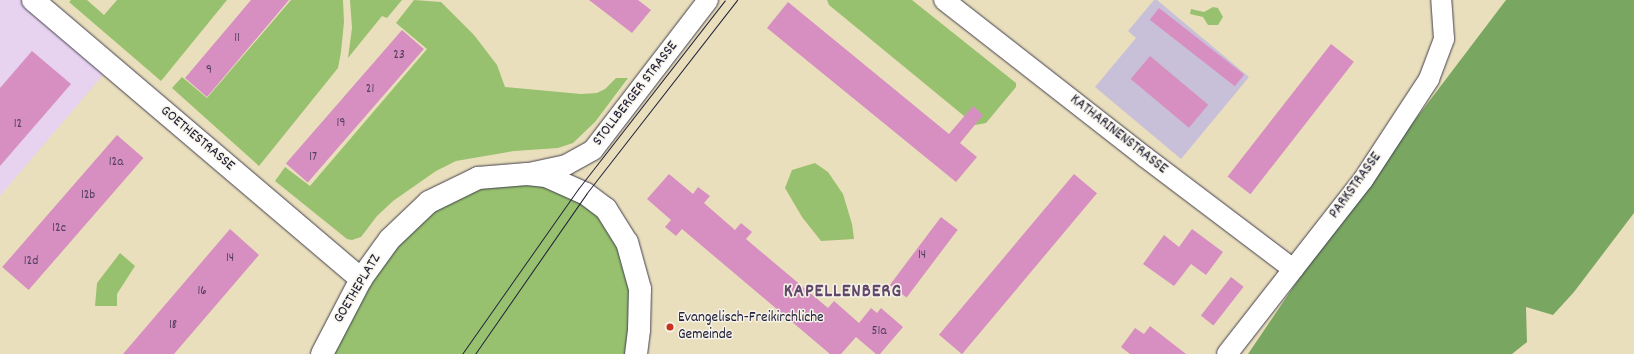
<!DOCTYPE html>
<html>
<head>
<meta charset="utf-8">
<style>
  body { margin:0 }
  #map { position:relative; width:1634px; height:354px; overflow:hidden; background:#eadfbc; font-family:Dekko,sans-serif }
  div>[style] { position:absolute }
  .built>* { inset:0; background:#e7d2ef }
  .industrial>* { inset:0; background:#c8bfd8 }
  .green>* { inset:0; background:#97c16e }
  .forest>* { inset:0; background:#79a761 }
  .building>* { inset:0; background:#d68fc0; transform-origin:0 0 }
  .roads { filter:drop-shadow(0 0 1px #403e4e) drop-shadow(0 0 1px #403e4e) }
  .minor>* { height:20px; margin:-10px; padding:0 10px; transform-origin:10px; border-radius:10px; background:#fff }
  .major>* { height:22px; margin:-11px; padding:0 11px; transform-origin:11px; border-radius:11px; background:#fff }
  .tram>* { height:1px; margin:-0.5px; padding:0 0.5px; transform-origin:0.5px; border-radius:0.5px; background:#22223b }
  .dots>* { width:11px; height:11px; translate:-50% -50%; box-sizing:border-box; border:2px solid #f7f3e8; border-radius:50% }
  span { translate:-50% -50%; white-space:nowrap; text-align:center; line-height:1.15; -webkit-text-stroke:3px #f7f3e8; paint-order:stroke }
  .number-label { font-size:13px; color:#4f3d5c }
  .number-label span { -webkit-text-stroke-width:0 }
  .street-label { font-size:15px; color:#22223b }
  .poi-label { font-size:15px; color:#22223b }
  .left { translate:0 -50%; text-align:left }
  .district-label { font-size:19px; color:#61486a; font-weight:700; letter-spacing:1px }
</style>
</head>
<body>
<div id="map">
  <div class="built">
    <i style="clip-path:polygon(0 0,25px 0,108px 69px,0 196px)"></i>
  </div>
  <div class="industrial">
    <i style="clip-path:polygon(1154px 0,1157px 0,1249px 77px,1181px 159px,1095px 87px,1136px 38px,1128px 31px)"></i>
  </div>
  <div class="green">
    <i style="clip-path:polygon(71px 0,87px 0,104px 15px,117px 0,227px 0,161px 81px,69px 2px)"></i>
    <i style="clip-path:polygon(291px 0,343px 0,344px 22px,341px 52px,338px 68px,259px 166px,172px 88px,182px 77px,207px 98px)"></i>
    <i style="clip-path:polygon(350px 0,402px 0,387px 18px,382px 16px,348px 58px,352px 28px)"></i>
    <i style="clip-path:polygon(414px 0,441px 2px,474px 35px,497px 65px,505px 87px,581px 94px,597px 93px,605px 89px,616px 78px,628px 78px,595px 122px,573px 143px,558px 148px,514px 151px,456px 161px,436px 171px,393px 201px,377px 216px,361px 237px,352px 240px,347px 239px,275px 181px,285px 167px,310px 186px,427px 49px,396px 23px)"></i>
    <i style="clip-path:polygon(827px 0,912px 0,1016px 83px,1016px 87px,986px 123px,975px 125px,829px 5px)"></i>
    <i style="clip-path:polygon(1213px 7px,1218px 8px,1223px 17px,1218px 25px,1208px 25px,1203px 17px,1190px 14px,1191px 9px,1204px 12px)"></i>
    <i style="clip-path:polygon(815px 163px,828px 172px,843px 194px,852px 224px,854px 239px,821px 241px,802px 217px,785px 188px,792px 170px)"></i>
    <i style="clip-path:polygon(478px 178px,578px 189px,631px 253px,636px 354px,322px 354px,390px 239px)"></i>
    <i style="clip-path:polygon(120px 253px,135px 266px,117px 294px,117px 306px,95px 306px,97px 283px)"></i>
  </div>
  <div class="forest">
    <i style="clip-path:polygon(1506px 0,1634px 0,1634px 213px,1574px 292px,1553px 315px,1526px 307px,1527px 342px,1512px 354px,1248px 354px,1336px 224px)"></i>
  </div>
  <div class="building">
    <i style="clip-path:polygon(251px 0,289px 0,207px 97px,185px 78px)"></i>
    <i style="clip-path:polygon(589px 0,638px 0,651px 10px,632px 33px)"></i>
    <i style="clip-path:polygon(788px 2px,949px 134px,973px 106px,983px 115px,960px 143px,977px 157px,956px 182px,767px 28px)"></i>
    <i style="left:1159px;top:8px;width:108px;height:15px;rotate:38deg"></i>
    <i style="left:402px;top:30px;width:29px;height:177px;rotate:41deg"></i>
    <i style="left:1331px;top:44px;width:29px;height:168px;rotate:38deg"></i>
    <i style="clip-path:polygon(32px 51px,71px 84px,0 166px,0 88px)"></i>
    <i style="left:1150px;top:56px;width:76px;height:30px;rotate:40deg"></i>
    <i style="left:117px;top:135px;width:35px;height:175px;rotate:41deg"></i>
    <i style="clip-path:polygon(669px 174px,693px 194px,698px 187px,710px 196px,704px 203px,735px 230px,741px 223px,752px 232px,746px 239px,828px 308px,834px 301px,859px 323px,871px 308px,877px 313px,881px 308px,903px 327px,880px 354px,876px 354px,856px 337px,841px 354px,830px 354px,682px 229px,676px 236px,665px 227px,671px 220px,647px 199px)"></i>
    <i style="left:1074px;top:174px;width:30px;height:210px;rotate:40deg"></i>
    <i style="left:941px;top:217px;width:21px;height:85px;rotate:37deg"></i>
    <i style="clip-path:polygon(230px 229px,259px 255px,174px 354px,123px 354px)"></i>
    <i style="clip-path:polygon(1192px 229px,1223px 252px,1206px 275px,1191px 264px,1174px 286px,1143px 264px,1164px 235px,1179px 247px)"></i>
    <i style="left:1231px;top:277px;width:16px;height:49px;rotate:38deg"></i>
    <i style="clip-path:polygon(1150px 326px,1186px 354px,1130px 354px,1121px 347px,1135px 328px,1144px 334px)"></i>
  </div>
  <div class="roads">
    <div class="minor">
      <i style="left:944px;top:0;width:255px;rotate:38deg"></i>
      <i style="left:1145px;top:157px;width:186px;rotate:37.1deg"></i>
      <i style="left:529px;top:173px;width:38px;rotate:-12deg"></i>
      <i style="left:566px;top:165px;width:31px;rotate:-29deg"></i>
      <i style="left:593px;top:150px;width:189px;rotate:-52.5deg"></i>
      <i style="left:1227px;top:354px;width:221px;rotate:-52deg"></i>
      <i style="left:1363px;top:180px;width:121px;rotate:-56.8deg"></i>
      <i style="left:1429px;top:79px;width:43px;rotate:-69.4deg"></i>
      <i style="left:1444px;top:39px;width:39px;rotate:-94deg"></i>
    </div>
    <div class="major">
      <i style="left:33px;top:0;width:431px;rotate:40.4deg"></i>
      <i style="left:322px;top:354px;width:85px;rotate:-62.5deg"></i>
      <i style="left:361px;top:279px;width:49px;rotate:-54.1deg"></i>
      <i style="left:390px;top:239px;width:54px;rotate:-43.5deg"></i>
      <i style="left:429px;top:202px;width:55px;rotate:-26.1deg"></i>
      <i style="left:478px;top:178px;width:49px;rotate:-4.7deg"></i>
      <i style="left:527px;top:174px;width:19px;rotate:6deg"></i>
      <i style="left:546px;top:176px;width:44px;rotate:24.2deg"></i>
      <i style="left:586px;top:194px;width:25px;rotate:37deg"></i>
      <i style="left:606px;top:209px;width:39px;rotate:58deg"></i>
      <i style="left:627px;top:242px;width:49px;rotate:74.5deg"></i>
      <i style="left:640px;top:289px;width:41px;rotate:91.4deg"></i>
      <i style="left:639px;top:330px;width:24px;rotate:97deg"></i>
    </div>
  </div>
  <div class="tram">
    <i style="left:462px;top:354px;width:202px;rotate:-54.9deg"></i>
    <i style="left:578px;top:189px;width:239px;rotate:-52.1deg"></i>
    <i style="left:475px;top:354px;width:195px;rotate:-55.2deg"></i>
    <i style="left:586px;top:194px;width:246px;rotate:-52.1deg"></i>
  </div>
  <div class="dots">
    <i style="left:670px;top:327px;background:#c8321e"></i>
  </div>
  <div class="number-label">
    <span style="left:237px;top:39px">11</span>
    <span style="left:399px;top:56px">23</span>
    <span style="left:209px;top:71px">9</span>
    <span style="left:370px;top:90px">21</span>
    <span style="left:341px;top:124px">19</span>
    <span style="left:18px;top:125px">12</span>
    <span style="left:313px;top:158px">17</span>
    <span style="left:116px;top:163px">12a</span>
    <span style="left:88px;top:196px">12b</span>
    <span style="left:59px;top:229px">12c</span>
    <span style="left:922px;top:256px">14</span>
    <span style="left:230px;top:259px">14</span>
    <span style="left:31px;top:262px">12d</span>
    <span style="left:202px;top:292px">16</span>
    <span style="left:173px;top:326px">18</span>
    <span style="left:879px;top:332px">51a</span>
  </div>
  <div class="street-label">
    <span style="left:636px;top:94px;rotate:-52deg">STOLLBERGER STRASSE</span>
    <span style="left:1118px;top:135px;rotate:38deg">KATHARINENSTRASSE</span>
    <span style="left:197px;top:139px;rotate:40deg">GOETHESTRASSE</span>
    <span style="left:1356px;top:186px;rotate:-54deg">PARKSTRASSE</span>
    <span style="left:358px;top:289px;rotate:-59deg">GOETHEPLATZ</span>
  </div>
  <div class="poi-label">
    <span class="left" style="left:678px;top:327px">Evangelisch-Freikirchliche<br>Gemeinde</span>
  </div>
  <div class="district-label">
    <span style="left:843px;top:293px">KAPELLENBERG</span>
  </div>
</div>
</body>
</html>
